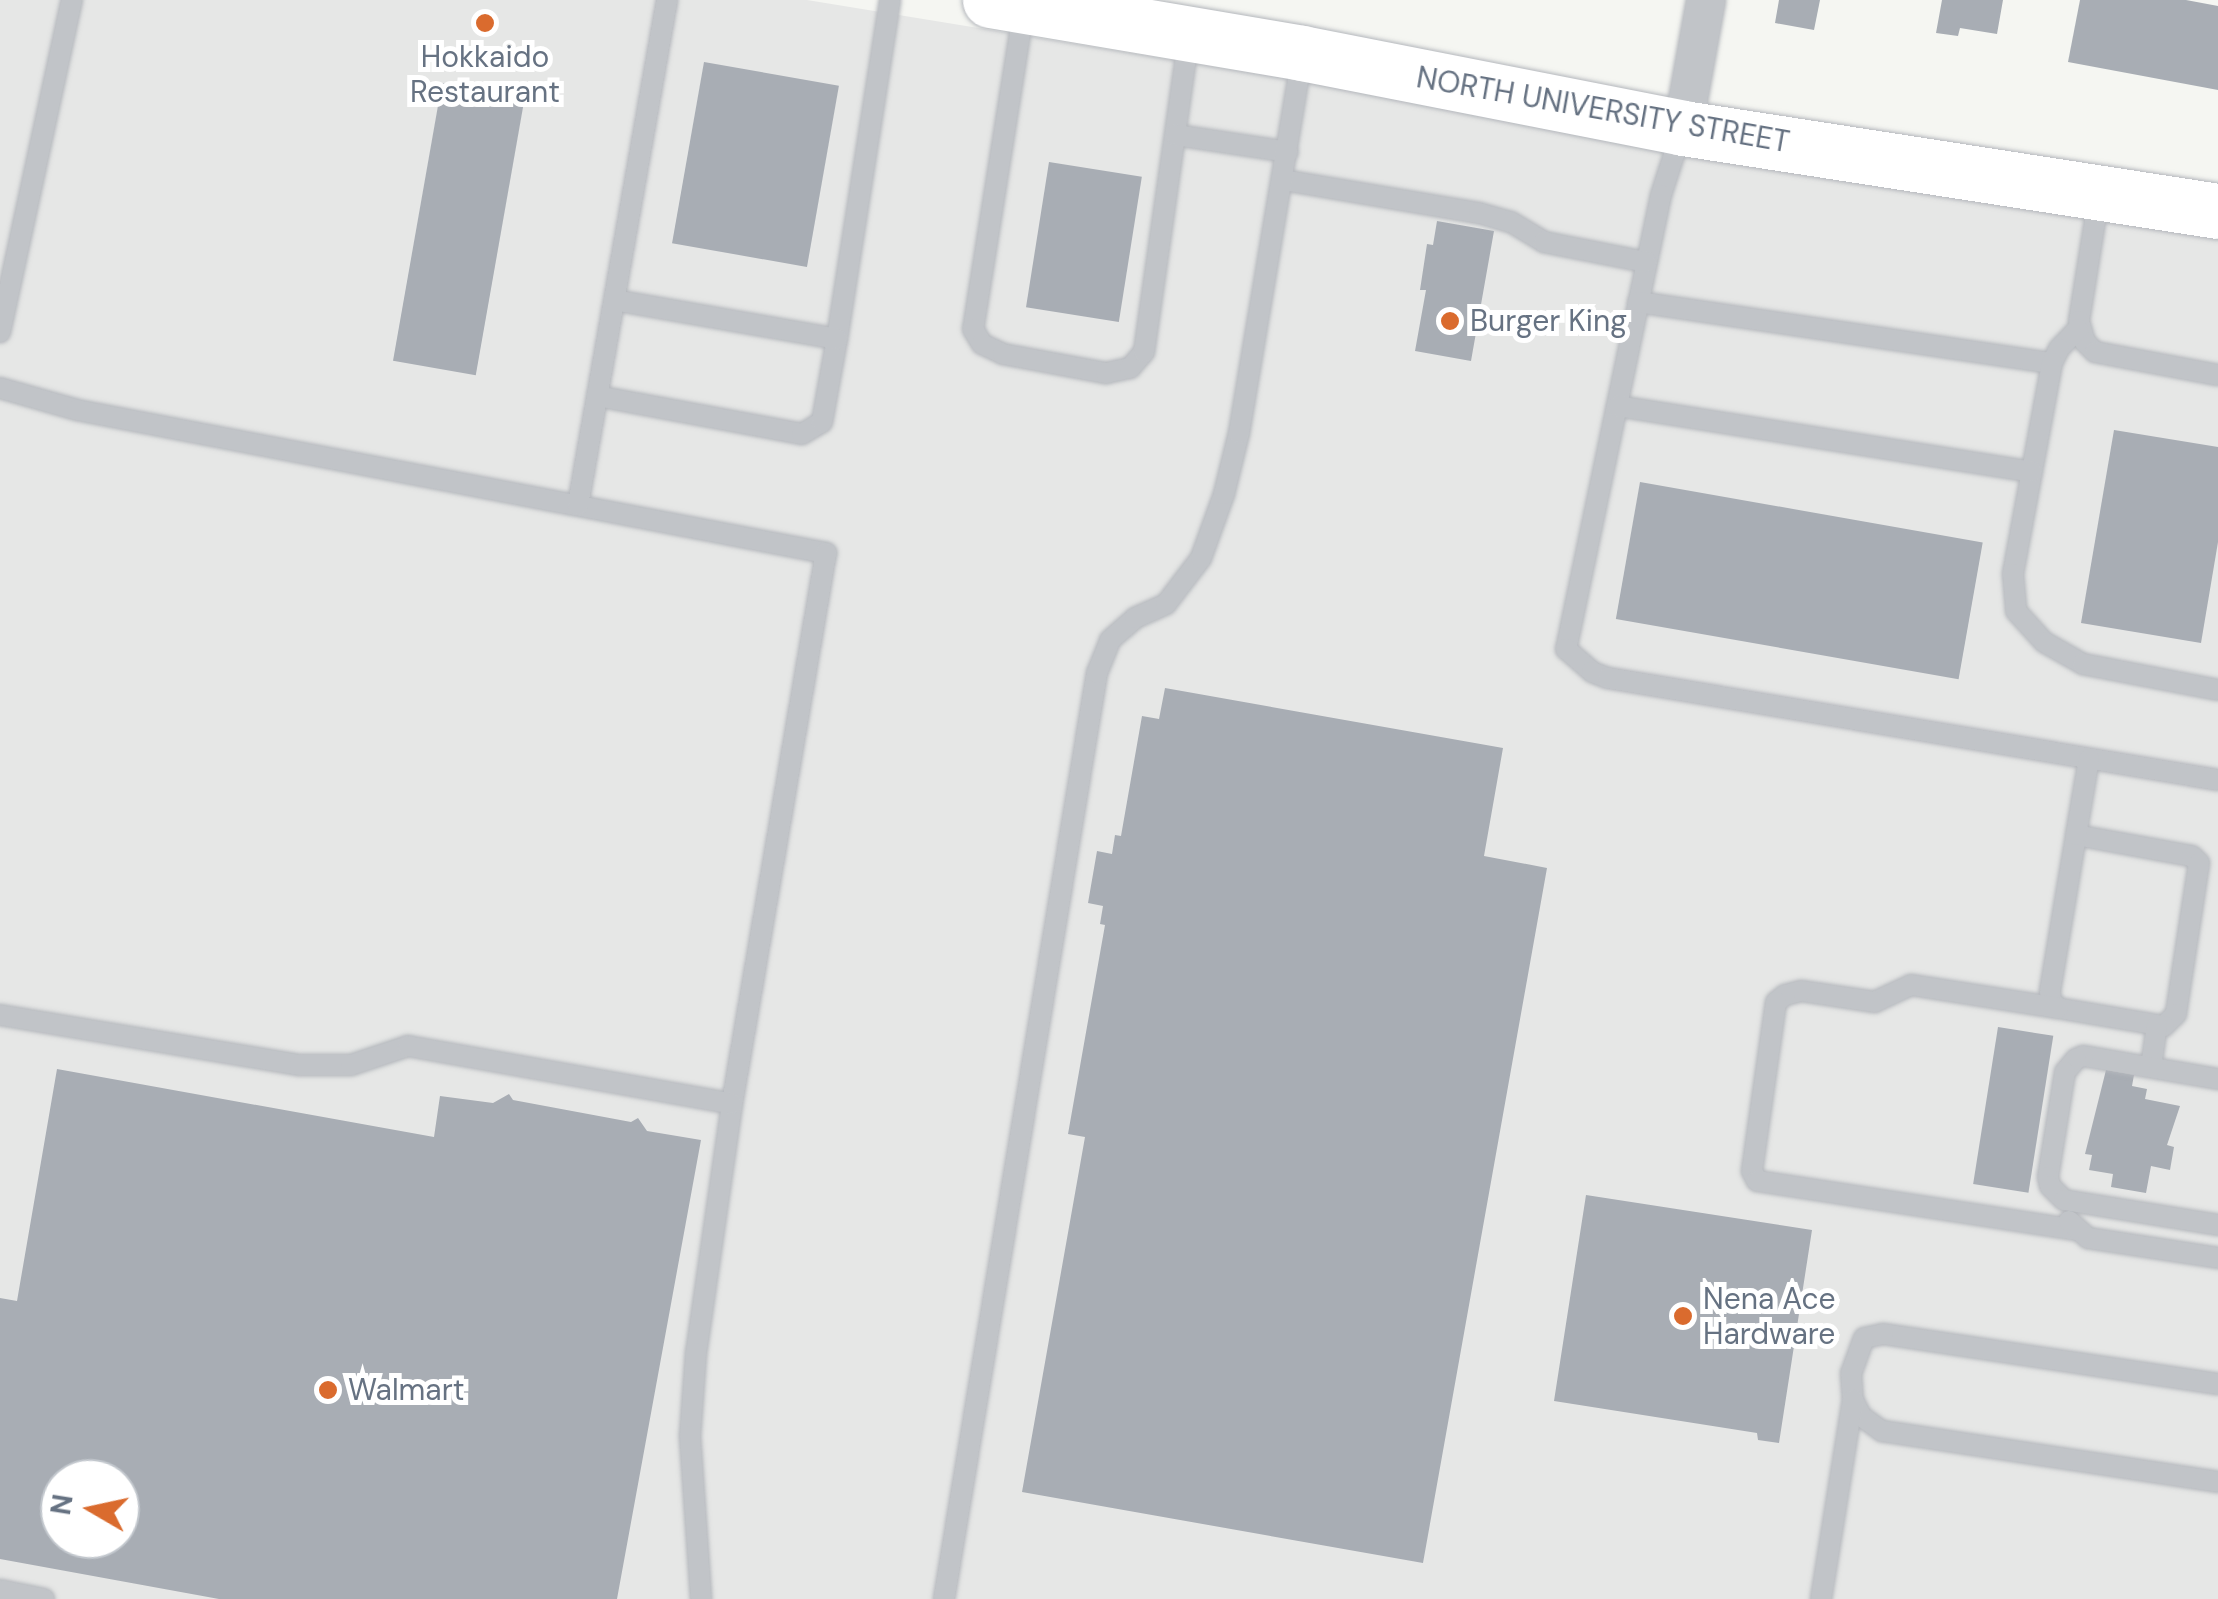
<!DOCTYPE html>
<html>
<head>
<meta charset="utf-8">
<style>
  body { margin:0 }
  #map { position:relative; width:2218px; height:1599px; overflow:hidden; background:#f5f6f2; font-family:"DM Sans",sans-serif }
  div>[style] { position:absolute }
  .built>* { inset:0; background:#e6e7e6 }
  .building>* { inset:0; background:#a8adb4; transform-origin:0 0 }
  .roads { filter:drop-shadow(0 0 2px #b4b7bc) drop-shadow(0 0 2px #b4b7bc) }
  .service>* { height:20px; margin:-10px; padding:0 10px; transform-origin:10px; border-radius:10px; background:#c1c4c8 }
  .minor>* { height:38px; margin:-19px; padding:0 19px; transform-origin:19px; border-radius:19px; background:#c1c4c8 }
  .secondary>* { height:55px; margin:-27.5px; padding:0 27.5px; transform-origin:27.5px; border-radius:27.5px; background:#fff }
  .dots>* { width:28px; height:28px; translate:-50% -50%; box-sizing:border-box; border:5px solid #fff; border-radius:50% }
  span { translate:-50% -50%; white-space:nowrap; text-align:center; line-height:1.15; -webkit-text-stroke:10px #fff; paint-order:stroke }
  .poi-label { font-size:30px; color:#667282 }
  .left { translate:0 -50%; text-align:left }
  .street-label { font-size:30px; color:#667282 }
  .north { position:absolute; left:40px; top:1459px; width:100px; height:100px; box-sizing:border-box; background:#fff; border:2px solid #c2c7cd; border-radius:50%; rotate:279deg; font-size:28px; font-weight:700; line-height:40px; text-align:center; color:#667282 }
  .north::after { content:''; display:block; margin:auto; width:35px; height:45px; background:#da6b2e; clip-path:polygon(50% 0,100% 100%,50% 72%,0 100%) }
</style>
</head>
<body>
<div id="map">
  <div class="built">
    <i style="clip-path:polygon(evenodd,0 0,807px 0,2218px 231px,2218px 1599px,0 1599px,0 0,60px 1479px,120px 1479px,120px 1539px,60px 1539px,60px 1479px)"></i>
  </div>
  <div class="building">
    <i style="clip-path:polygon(1779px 0,1820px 0,1814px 30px,1775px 23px)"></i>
    <i style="clip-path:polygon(1942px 0,2003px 0,1997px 34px,1960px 28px,1958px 36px,1936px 33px)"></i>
    <i style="clip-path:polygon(2080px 0,2186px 0,2218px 6px,2218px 90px,2068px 62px)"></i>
    <i style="left:704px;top:62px;width:137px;height:184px;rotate:10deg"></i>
    <i style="left:442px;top:83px;width:84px;height:282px;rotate:10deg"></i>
    <i style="left:1049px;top:162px;width:94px;height:147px;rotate:9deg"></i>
    <i style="clip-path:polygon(1437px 221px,1494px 231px,1471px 361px,1415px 351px,1426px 290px,1420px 290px,1427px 244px,1433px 245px)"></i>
    <i style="clip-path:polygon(2114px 430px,2218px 447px,2218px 542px,2201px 643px,2081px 623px)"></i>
    <i style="left:1640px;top:482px;width:348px;height:139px;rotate:10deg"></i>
    <i style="clip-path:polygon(1165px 688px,1503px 748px,1484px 856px,1547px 868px,1423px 1563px,1022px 1492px,1085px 1137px,1068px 1134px,1105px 925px,1100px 924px,1103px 906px,1088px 903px,1097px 851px,1112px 854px,1115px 835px,1121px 836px,1142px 716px,1159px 719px)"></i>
    <i style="left:1998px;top:1027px;width:56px;height:159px;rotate:9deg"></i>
    <i style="clip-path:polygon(evenodd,57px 1069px,434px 1137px,440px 1096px,493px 1103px,509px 1094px,513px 1100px,631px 1122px,638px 1118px,647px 1131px,701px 1140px,617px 1599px,219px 1599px,0 1559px,0 1298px,17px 1301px,57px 1069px,60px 1479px,120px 1479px,120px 1539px,60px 1539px,60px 1479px)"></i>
    <i style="clip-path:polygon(2106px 1070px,2134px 1075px,2132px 1086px,2147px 1089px,2145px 1099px,2180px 1106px,2167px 1145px,2174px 1147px,2170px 1170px,2151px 1166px,2146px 1193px,2111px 1187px,2113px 1174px,2089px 1170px,2092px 1155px,2085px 1154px)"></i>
    <i style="clip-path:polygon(1586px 1195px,1812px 1230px,1779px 1443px,1758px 1440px,1757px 1433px,1554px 1401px)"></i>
  </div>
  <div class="roads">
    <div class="service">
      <i style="left:1024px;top:8px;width:325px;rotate:99deg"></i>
      <i style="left:973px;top:329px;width:17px;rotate:59deg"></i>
      <i style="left:982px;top:344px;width:23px;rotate:25deg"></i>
      <i style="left:1003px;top:354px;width:105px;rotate:10.5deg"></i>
      <i style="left:1106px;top:373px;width:25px;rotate:-12deg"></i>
      <i style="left:1130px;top:368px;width:21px;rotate:-49deg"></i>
      <i style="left:1144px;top:352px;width:320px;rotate:-81.9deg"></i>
      <i style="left:1682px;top:130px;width:68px;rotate:107.9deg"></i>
      <i style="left:1661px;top:195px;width:464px;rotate:101.8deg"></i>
      <i style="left:1566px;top:649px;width:35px;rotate:41deg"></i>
      <i style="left:1592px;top:672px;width:17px;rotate:21deg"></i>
      <i style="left:1608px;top:678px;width:618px;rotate:9.49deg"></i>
      <i style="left:1176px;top:135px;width:113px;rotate:8.6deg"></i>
      <i style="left:1283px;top:180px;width:199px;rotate:9.6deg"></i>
      <i style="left:1479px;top:213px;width:33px;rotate:16deg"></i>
      <i style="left:1511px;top:222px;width:39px;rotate:31deg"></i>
      <i style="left:1544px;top:242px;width:104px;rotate:11.1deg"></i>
      <i style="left:2099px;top:196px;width:127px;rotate:99.1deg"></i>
      <i style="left:2079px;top:321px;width:22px;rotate:74deg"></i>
      <i style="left:2085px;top:342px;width:14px;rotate:45deg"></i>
      <i style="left:2095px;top:352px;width:125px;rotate:10.6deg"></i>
      <i style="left:1638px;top:302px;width:418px;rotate:8.4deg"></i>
      <i style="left:2078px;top:329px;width:28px;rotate:134deg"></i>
      <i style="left:2059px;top:349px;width:16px;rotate:117deg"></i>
      <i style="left:2052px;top:363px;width:215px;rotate:100.5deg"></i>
      <i style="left:2013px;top:574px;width:37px;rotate:85deg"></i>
      <i style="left:2016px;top:611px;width:42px;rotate:47.9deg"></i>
      <i style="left:2044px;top:642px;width:45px;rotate:29.4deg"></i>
      <i style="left:2083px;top:664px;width:137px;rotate:10.9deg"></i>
      <i style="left:0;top:332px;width:340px;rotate:-77.8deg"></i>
      <i style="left:837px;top:339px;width:343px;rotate:-81.1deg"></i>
      <i style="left:0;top:388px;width:80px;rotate:15.9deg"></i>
      <i style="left:77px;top:410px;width:763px;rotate:10.81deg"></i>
      <i style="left:826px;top:553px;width:559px;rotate:99.68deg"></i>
      <i style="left:732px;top:1104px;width:252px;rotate:98.2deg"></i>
      <i style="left:696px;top:1353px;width:83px;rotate:94.1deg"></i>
      <i style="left:690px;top:1436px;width:163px;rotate:86.1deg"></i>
      <i style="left:597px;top:396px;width:208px;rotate:10.5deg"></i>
      <i style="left:802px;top:434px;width:23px;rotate:-31deg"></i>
      <i style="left:822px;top:422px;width:84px;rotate:-79.8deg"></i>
      <i style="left:837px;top:339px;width:226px;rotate:-170.1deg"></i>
      <i style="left:1617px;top:406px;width:420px;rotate:9deg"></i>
      <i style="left:578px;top:505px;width:513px;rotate:-80deg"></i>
      <i style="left:2076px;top:835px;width:118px;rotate:10.3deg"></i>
      <i style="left:2192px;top:856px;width:10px;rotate:45deg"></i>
      <i style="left:2199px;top:863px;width:153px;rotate:98.7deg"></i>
      <i style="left:2176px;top:1014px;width:17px;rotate:135deg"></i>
      <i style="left:2164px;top:1026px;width:108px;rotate:-170.4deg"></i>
      <i style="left:2058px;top:1008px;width:10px;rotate:-135deg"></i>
      <i style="left:2051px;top:1001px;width:10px;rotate:-96deg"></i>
      <i style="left:2050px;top:991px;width:158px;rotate:-80.5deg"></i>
      <i style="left:2076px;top:835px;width:77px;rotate:-80.3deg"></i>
      <i style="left:2058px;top:1008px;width:149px;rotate:-171.1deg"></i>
      <i style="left:1911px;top:985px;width:40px;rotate:155deg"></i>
      <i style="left:1875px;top:1002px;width:75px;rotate:-171.5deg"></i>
      <i style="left:1801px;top:991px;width:16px;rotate:166deg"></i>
      <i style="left:1785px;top:995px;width:11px;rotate:142deg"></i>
      <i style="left:1776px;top:1002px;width:171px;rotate:98.1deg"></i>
      <i style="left:1752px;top:1171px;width:11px;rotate:63deg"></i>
      <i style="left:1757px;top:1181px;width:324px;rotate:8.7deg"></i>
      <i style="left:0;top:1015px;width:304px;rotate:9.5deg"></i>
      <i style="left:300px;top:1065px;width:51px"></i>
      <i style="left:351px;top:1065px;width:60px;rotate:-18.4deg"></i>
      <i style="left:408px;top:1046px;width:329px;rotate:10.1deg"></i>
      <i style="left:2151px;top:1067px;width:42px;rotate:-81.9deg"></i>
      <i style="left:2218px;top:1079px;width:137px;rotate:-170.3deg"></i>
      <i style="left:2083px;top:1056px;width:8px;rotate:157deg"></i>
      <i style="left:2076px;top:1059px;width:17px;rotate:130deg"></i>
      <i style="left:2065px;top:1072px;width:106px;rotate:99.2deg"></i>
      <i style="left:2048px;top:1177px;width:9px;rotate:77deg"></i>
      <i style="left:2050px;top:1186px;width:20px;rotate:45deg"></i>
      <i style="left:2064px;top:1200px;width:156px;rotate:9.2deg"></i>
      <i style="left:2069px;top:1221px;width:25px;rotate:42deg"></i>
      <i style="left:2088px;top:1238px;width:132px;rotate:8.7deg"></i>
      <i style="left:2218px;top:1384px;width:339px;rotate:-171.5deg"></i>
      <i style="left:1883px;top:1334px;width:19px;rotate:168deg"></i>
      <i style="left:1864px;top:1338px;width:37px;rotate:110deg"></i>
      <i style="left:1851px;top:1373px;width:27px;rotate:86deg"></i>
      <i style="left:1853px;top:1400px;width:18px;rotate:63deg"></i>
      <i style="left:1861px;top:1416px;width:26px;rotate:36deg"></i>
      <i style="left:1882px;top:1431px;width:340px;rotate:8.6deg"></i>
      <i style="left:0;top:1590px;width:45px;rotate:11.6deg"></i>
      <i style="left:944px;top:1599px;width:939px;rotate:-80.62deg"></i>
      <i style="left:1097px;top:673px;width:35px;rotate:-68deg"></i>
      <i style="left:1110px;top:640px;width:33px;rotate:-41deg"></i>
      <i style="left:1135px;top:618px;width:34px;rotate:-24deg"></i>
      <i style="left:1166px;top:604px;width:58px;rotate:-52.7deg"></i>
      <i style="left:1201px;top:558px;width:68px;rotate:-70.2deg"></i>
      <i style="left:1224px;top:494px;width:63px;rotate:-76.2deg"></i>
      <i style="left:1239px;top:433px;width:383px;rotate:-80.5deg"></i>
      <i style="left:1821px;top:1599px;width:202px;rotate:-80.9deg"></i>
    </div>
    <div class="minor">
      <i style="left:1683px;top:128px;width:130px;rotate:-79.8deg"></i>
    </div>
    <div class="secondary">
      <i style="left:990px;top:0;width:316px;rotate:9.6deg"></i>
      <i style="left:1302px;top:53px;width:388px;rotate:11.1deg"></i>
      <i style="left:1683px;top:128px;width:541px;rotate:8.82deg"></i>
    </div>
  </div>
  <div class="dots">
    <i style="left:485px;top:23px;background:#da6b2e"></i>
    <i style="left:1450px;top:321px;background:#da6b2e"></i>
    <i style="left:1683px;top:1316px;background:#da6b2e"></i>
    <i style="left:328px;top:1390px;background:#da6b2e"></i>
  </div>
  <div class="poi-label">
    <span style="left:485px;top:74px">Hokkaido<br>Restaurant</span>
    <span class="left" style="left:1470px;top:321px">Burger King</span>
    <span class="left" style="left:1703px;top:1316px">Nena Ace<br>Hardware</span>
    <span class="left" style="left:348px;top:1390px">Walmart</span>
  </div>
  <div class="street-label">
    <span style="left:1603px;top:110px;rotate:10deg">NORTH UNIVERSITY STREET</span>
  </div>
  <div class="north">N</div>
</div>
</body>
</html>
